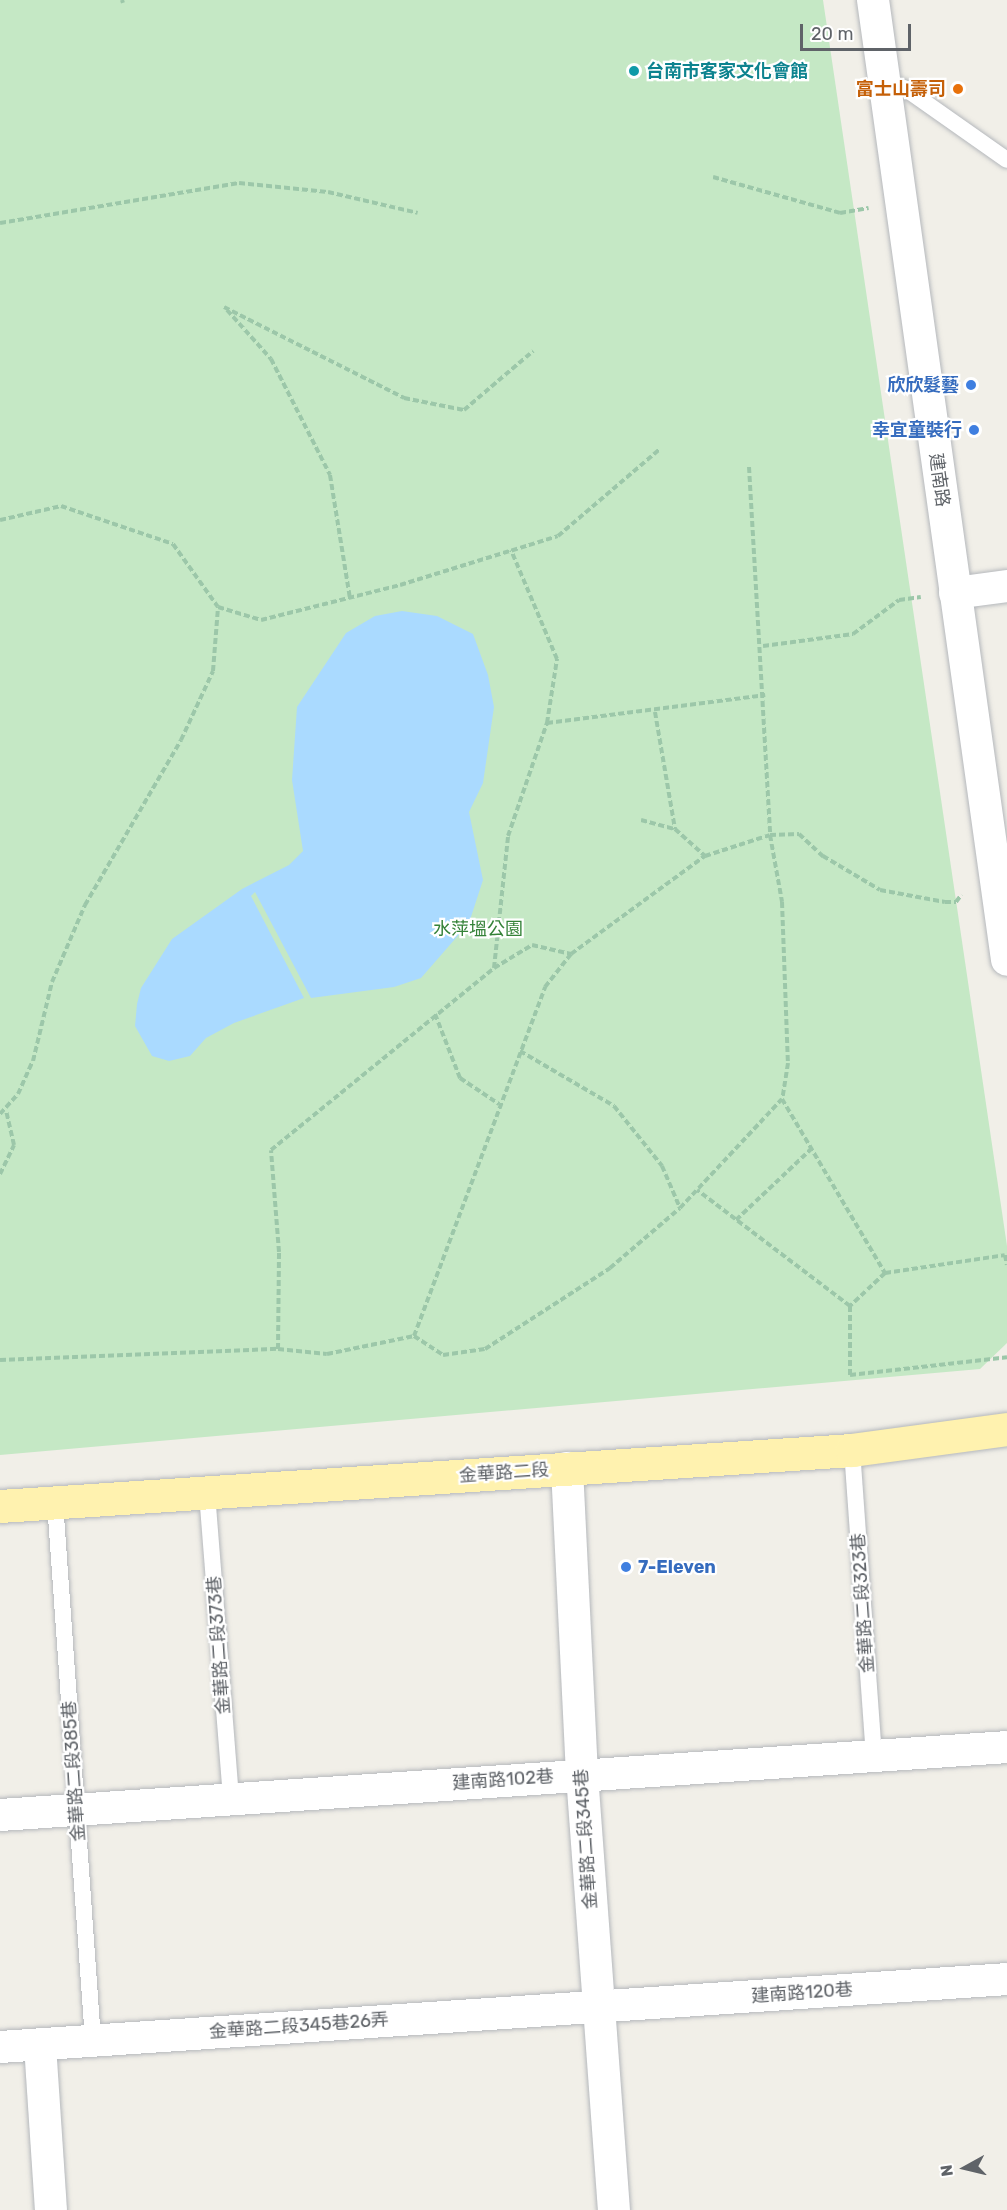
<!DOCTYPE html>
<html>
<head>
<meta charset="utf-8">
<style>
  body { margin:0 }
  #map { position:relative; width:1007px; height:2210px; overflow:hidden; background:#f1efe8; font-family:Rubik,"Noto Sans TC",sans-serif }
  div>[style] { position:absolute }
  .green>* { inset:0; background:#c5e8c5 }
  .water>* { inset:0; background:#aadaff }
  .path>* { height:4px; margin-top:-2px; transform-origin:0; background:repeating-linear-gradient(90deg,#9cc7a9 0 6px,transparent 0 9px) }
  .roads { filter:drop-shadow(0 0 2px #b5b8bc) drop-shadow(0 0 2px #b5b8bc) }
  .service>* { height:16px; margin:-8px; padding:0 8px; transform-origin:8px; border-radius:8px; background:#fff }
  .minor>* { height:32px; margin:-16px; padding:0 16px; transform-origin:16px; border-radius:16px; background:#fff }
  .primary>* { height:33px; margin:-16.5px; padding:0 16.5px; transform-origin:16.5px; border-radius:16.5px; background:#fff2af }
  .dots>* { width:16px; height:16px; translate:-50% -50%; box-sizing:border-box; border:3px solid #fff; border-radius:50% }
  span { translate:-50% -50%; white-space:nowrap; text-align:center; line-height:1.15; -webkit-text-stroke:4.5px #fff; paint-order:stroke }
  .culture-label { font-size:18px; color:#0d838f; font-weight:700 }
  .left { translate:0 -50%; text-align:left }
  .food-label { font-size:18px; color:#c56008; font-weight:700 }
  .right { translate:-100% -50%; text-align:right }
  .shop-label { font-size:18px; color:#366cbe; font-weight:700 }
  .street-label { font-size:18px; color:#5f6368 }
  .park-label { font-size:18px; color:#348238 }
  .north { position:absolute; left:935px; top:2138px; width:60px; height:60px; -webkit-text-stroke:4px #fff; paint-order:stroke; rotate:262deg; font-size:16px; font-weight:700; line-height:24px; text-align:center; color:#5f6368 }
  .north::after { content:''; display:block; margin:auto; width:21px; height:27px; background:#5f6368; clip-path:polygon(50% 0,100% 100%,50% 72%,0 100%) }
  .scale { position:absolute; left:800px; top:24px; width:111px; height:27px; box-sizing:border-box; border:3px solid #5f6368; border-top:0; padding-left:8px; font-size:18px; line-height:21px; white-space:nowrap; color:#5f6368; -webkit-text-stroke:4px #fff; paint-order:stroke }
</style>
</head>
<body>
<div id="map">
  <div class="green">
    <i style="clip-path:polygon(0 0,823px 0,1007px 1246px,1007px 1343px,980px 1369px,0 1455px)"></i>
  </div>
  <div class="water">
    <i style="clip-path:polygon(402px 611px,437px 616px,473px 634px,488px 675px,494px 707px,483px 783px,469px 812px,483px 880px,469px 923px,421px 978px,394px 987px,311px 998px,255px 892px,251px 896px,304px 998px,234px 1023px,206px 1038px,190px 1056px,169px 1061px,152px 1056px,135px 1026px,137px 1004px,141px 988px,172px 939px,242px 889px,289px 865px,303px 851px,292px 780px,297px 707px,346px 633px,375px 616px)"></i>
  </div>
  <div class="path">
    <i style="left:122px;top:0;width:3px;rotate:72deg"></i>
    <i style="left:713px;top:177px;width:132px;rotate:15.8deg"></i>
    <i style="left:840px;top:213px;width:29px;rotate:-10deg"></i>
    <i style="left:0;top:223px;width:242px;rotate:-9.5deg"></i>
    <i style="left:239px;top:183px;width:89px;rotate:5.8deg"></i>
    <i style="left:328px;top:192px;width:92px;rotate:13.1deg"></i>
    <i style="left:224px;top:307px;width:202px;rotate:26.8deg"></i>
    <i style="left:404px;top:398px;width:61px;rotate:11.3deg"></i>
    <i style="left:464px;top:410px;width:91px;rotate:-40.5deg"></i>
    <i style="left:227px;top:310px;width:66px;rotate:48.1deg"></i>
    <i style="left:271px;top:359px;width:130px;rotate:63deg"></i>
    <i style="left:330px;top:475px;width:125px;rotate:80.8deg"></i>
    <i style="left:749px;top:467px;width:369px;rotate:86.7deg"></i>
    <i style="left:770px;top:835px;width:68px;rotate:79.8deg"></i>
    <i style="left:782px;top:902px;width:161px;rotate:87.9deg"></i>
    <i style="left:788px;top:1063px;width:36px;rotate:99deg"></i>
    <i style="left:0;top:520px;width:63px;rotate:-12.9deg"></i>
    <i style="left:61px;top:506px;width:118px;rotate:18.7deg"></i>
    <i style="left:173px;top:544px;width:77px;rotate:54.5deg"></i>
    <i style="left:218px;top:607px;width:45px;rotate:16.8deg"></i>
    <i style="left:261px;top:620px;width:143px;rotate:-14.1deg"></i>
    <i style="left:400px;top:585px;width:165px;rotate:-17.2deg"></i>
    <i style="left:558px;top:536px;width:134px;rotate:-40.5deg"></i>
    <i style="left:763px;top:646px;width:91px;rotate:-7.6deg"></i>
    <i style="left:853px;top:634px;width:57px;rotate:-36.5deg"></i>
    <i style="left:899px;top:600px;width:22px;rotate:-8deg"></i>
    <i style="left:655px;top:712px;width:119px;rotate:80.3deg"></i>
    <i style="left:547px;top:723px;width:220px;rotate:-7.3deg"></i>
    <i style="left:641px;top:820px;width:35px;rotate:15deg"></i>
    <i style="left:675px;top:829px;width:40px;rotate:42deg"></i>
    <i style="left:494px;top:968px;width:44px;rotate:-31.2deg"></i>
    <i style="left:532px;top:945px;width:40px;rotate:13deg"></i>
    <i style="left:435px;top:1014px;width:69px;rotate:68.7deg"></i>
    <i style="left:460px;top:1078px;width:47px;rotate:33.7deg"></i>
    <i style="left:520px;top:1051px;width:109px;rotate:30.3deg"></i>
    <i style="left:614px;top:1106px;width:77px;rotate:51.3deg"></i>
    <i style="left:662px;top:1166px;width:46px;rotate:66.8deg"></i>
    <i style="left:0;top:1114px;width:27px;rotate:-48deg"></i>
    <i style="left:18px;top:1094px;width:36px;rotate:-66deg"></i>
    <i style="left:33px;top:1061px;width:81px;rotate:-76.5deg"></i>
    <i style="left:52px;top:982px;width:84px;rotate:-66.8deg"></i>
    <i style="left:85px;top:905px;width:191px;rotate:-59.8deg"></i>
    <i style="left:181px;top:740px;width:76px;rotate:-65.1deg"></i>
    <i style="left:213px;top:671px;width:64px;rotate:-85.5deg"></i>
    <i style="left:0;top:1174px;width:32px;rotate:-64deg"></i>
    <i style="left:14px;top:1145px;width:35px;rotate:-103deg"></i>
    <i style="left:736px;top:1220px;width:103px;rotate:-43.4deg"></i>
    <i style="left:885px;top:1273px;width:121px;rotate:-8.5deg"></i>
    <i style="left:1005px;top:1255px;width:10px;rotate:79deg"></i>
    <i style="left:850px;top:1306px;width:69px;rotate:90deg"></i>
    <i style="left:850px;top:1375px;width:158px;rotate:-6.5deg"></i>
    <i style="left:414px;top:1336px;width:373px;rotate:-69.4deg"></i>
    <i style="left:545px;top:987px;width:42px;rotate:-51.8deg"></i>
    <i style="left:571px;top:954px;width:166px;rotate:-36.2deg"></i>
    <i style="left:705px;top:856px;width:68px;rotate:-17.9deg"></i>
    <i style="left:770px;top:835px;width:29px;rotate:-2deg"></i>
    <i style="left:799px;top:834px;width:33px;rotate:43deg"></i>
    <i style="left:823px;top:856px;width:66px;rotate:30.8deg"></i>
    <i style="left:880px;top:890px;width:66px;rotate:10.5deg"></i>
    <i style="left:945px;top:902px;width:11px"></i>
    <i style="left:956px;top:902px;width:9px;rotate:-54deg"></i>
    <i style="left:278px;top:1349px;width:97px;rotate:-89.4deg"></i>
    <i style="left:279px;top:1252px;width:102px;rotate:-94.5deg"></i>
    <i style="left:271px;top:1150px;width:288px;rotate:-39.2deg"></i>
    <i style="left:494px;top:968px;width:133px;rotate:-83.9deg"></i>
    <i style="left:508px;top:836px;width:120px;rotate:-71deg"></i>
    <i style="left:547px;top:723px;width:65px;rotate:-81.1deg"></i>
    <i style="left:557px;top:659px;width:118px;rotate:-112.9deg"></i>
    <i style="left:0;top:1360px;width:278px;rotate:-2.3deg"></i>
    <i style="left:278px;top:1349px;width:49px;rotate:5.8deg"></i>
    <i style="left:327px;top:1354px;width:89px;rotate:-11.7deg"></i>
    <i style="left:414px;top:1336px;width:35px;rotate:33deg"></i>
    <i style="left:443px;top:1355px;width:42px;rotate:-8.1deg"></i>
    <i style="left:485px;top:1349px;width:149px;rotate:-32.9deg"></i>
    <i style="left:610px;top:1268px;width:92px;rotate:-40.6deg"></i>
    <i style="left:680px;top:1208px;width:149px;rotate:-46.9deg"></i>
    <i style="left:782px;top:1099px;width:202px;rotate:59.4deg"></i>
    <i style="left:885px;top:1273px;width:48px;rotate:136.7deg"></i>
    <i style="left:850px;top:1306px;width:192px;rotate:-142.8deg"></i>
  </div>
  <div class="roads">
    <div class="service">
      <i style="left:883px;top:80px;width:25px;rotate:21deg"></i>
      <i style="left:906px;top:89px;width:123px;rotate:35.1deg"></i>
      <i style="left:852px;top:1450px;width:307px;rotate:85.9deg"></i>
      <i style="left:207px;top:1493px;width:305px;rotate:85.5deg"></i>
      <i style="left:55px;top:1502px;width:539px;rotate:85.96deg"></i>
    </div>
    <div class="minor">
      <i style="left:873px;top:0;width:969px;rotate:82.05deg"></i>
      <i style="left:955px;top:593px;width:52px;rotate:-7.7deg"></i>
      <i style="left:567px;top:1468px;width:307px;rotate:87.2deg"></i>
      <i style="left:582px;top:1775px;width:436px;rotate:85.8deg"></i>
      <i style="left:0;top:1815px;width:1009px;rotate:-3.86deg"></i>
      <i style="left:40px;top:2045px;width:165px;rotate:86.2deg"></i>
      <i style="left:0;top:2047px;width:1009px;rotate:-3.86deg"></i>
    </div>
    <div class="primary">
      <i style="left:0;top:1506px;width:854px;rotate:-3.76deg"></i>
      <i style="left:852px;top:1450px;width:156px;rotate:-7.7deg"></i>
    </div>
  </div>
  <div class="dots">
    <i style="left:634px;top:71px;background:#0f9aa8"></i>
    <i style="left:958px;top:89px;background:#e8710a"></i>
    <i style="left:971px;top:385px;background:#3f7fe0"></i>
    <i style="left:974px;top:430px;background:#3f7fe0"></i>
    <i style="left:626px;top:1567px;background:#3f7fe0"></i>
  </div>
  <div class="culture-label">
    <span class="left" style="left:646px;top:71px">台南市客家文化會館</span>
  </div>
  <div class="food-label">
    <span class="right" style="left:946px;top:89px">富士山壽司</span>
  </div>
  <div class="shop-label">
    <span class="right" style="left:959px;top:385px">欣欣髮藝</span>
    <span class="right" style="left:962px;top:430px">幸宜童裝行</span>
    <span class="left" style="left:638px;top:1567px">7-Eleven</span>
  </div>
  <div class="street-label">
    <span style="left:939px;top:480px;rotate:82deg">建南路</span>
    <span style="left:504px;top:1473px;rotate:-4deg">金華路二段</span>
    <span style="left:863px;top:1603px;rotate:-94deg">金華路二段323巷</span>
    <span style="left:219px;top:1645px;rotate:-94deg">金華路二段373巷</span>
    <span style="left:74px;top:1771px;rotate:-94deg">金華路二段385巷</span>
    <span style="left:503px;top:1780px;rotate:-4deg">建南路102巷</span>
    <span style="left:586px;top:1839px;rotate:-94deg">金華路二段345巷</span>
    <span style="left:802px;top:1993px;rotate:-4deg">建南路120巷</span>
    <span style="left:299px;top:2026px;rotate:-4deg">金華路二段345巷26弄</span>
  </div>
  <div class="park-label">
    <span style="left:478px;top:929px">水萍塭公園</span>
  </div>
  <div class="north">N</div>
  <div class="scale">20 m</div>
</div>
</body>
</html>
